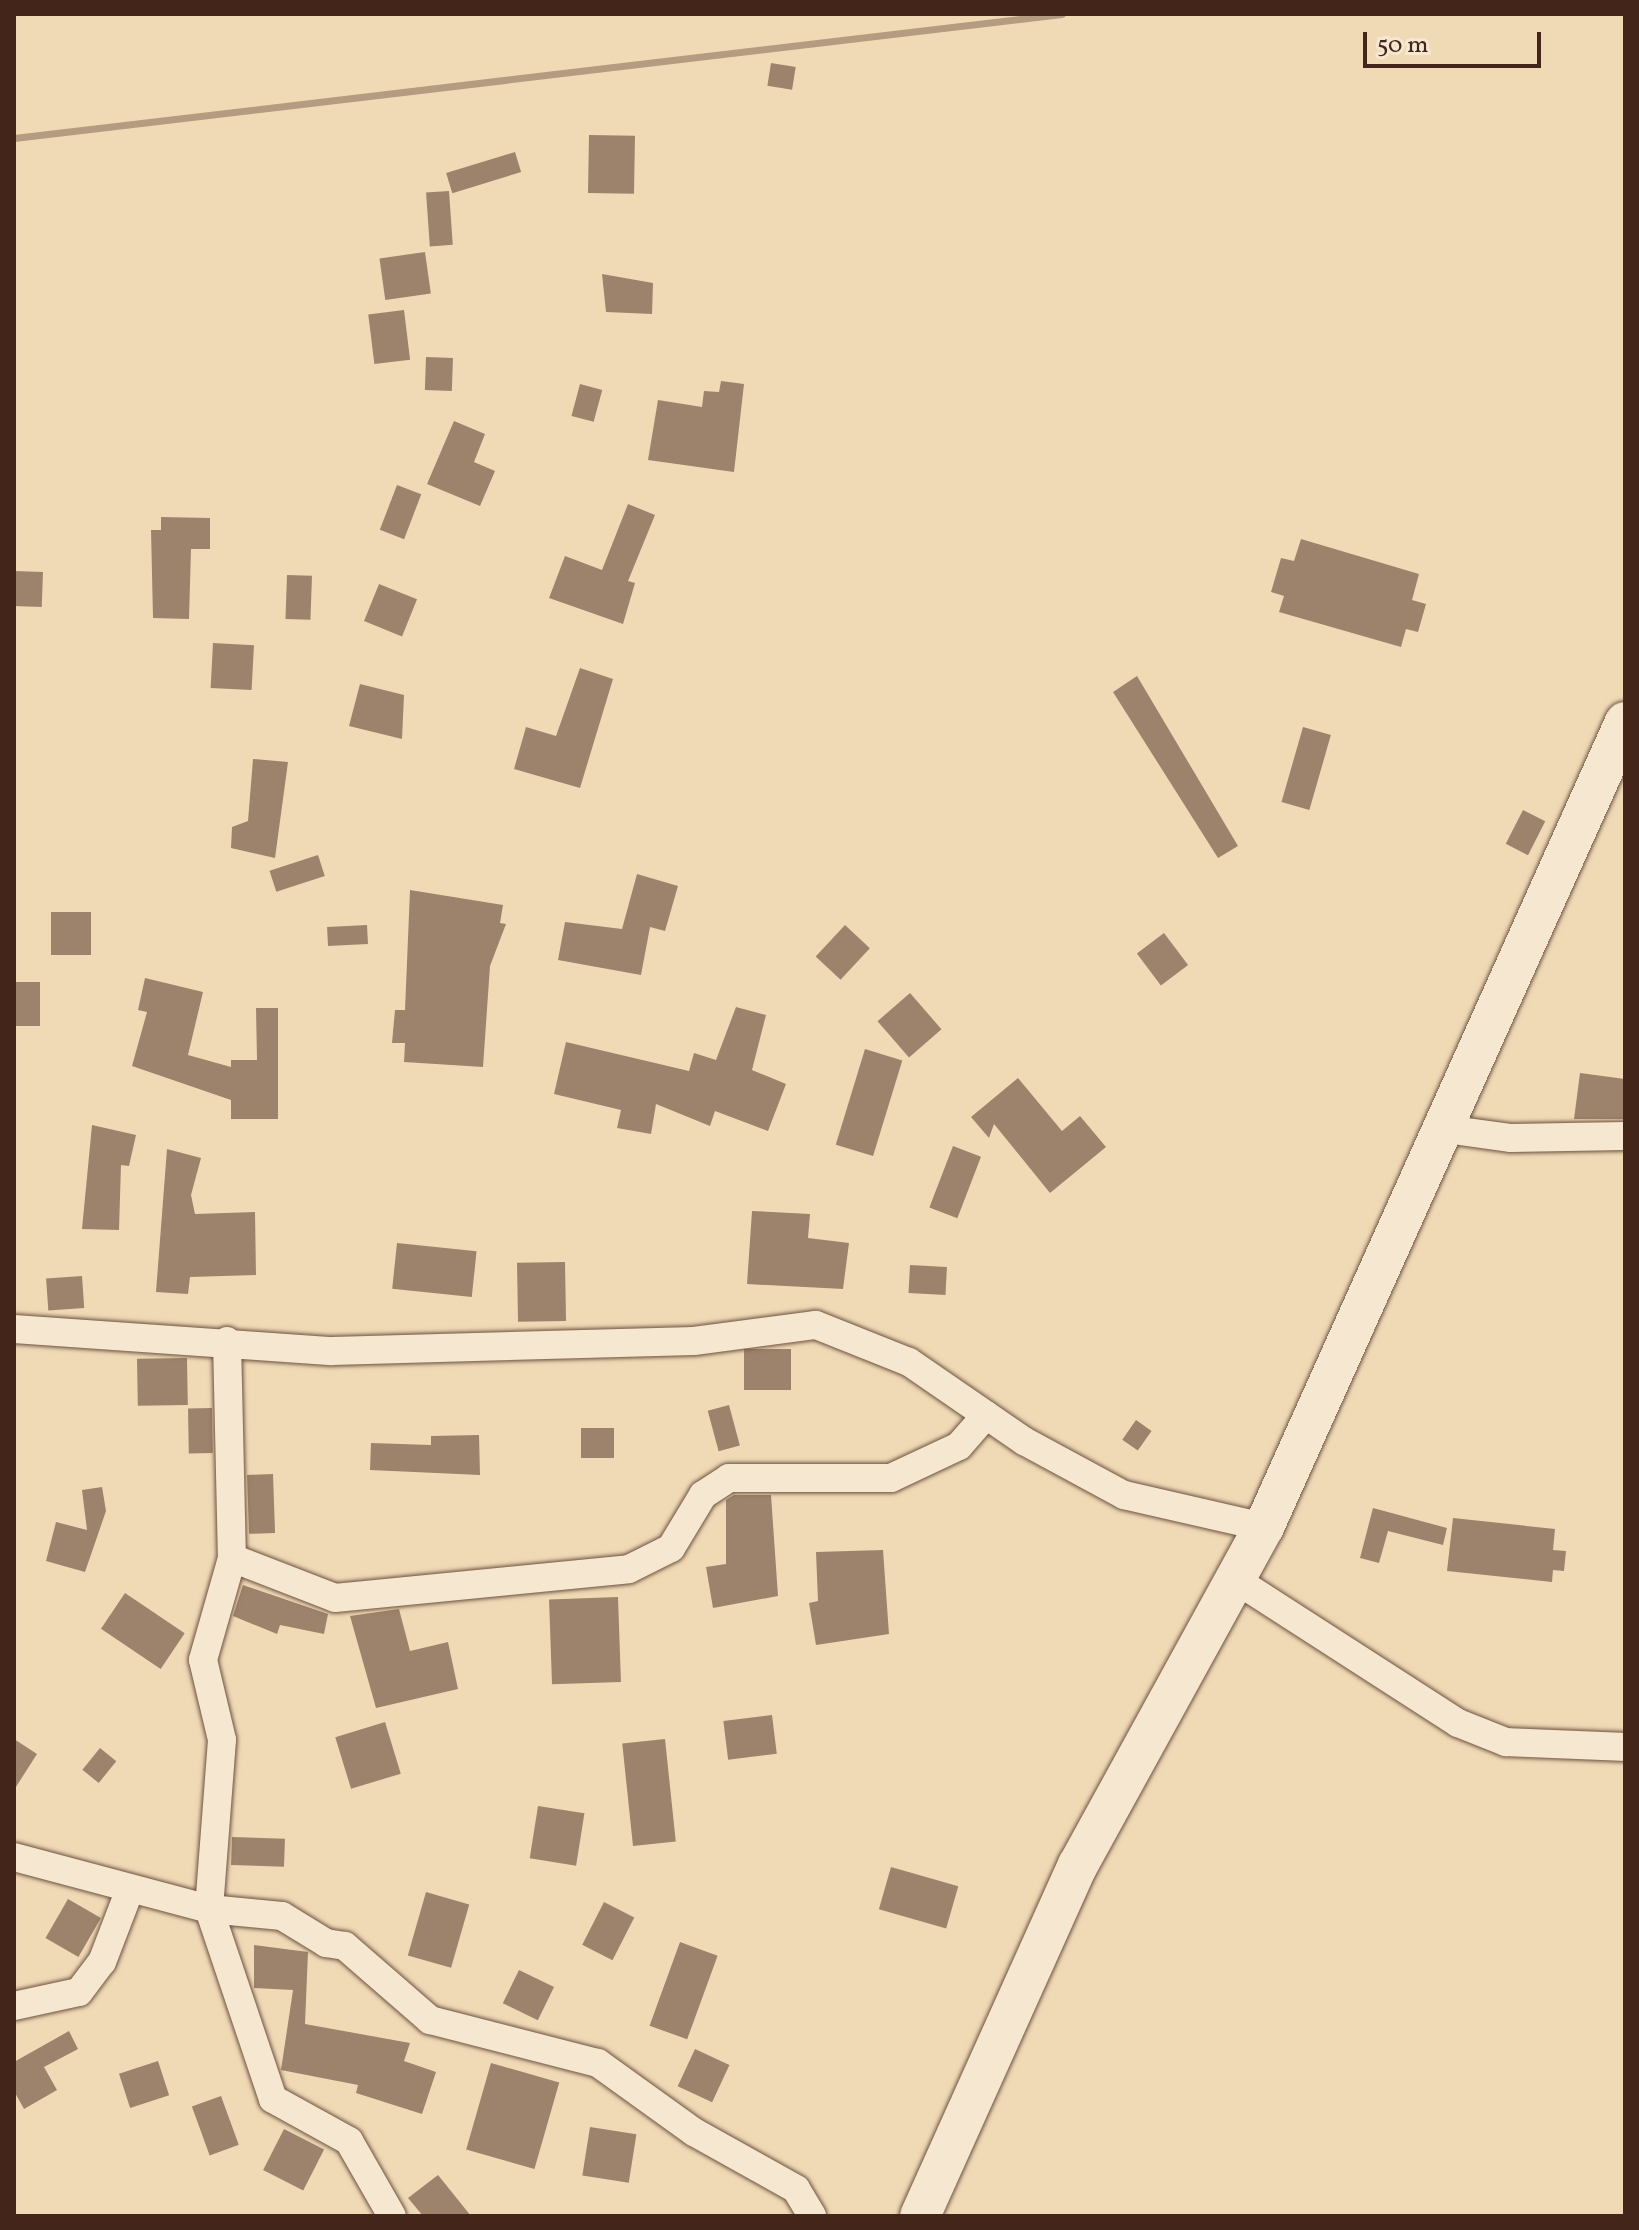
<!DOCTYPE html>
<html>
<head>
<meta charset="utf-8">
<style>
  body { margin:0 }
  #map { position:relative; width:1639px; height:2230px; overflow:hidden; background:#f0dab6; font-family:Vollkorn,serif }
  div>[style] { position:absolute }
  .stream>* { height:7px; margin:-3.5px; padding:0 3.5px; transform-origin:3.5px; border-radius:3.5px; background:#b59c81 }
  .building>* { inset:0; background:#9d836b; transform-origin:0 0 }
  .roads { filter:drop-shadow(0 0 2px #6e5240) drop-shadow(0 0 2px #6e5240) }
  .street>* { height:28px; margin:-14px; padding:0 14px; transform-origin:14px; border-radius:14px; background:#f5e7d0 }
  .secondary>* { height:40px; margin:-20px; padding:0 20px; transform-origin:20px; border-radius:20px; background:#f5e7d0 }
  span { translate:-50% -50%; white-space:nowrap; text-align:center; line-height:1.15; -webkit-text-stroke:7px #f5e7d0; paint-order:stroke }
  .frame { position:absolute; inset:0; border:16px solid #432519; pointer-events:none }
  .scale { position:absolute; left:1363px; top:32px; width:178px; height:36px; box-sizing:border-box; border:4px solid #432519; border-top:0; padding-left:10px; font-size:24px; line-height:28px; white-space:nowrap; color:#432519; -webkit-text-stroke:6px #f5e7d0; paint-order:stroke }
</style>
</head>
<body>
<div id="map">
  <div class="stream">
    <i style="left:14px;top:138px;width:1055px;rotate:-6.75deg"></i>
  </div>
  <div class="building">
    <i style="left:771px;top:63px;width:25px;height:23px;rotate:9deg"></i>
    <i style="left:589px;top:135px;width:46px;height:58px;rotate:1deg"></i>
    <i style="left:515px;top:152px;width:21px;height:72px;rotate:73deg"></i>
    <i style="left:449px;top:191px;width:54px;height:23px;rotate:86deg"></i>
    <i style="left:425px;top:252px;width:42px;height:46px;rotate:82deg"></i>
    <i style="clip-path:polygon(602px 274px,653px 283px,652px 314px,606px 312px)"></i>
    <i style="left:404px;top:310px;width:50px;height:36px;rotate:83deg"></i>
    <i style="left:426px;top:357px;width:27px;height:33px;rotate:2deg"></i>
    <i style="clip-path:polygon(721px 381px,744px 384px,734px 472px,648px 460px,658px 400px,702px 407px,704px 391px,719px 392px)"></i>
    <i style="left:580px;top:384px;width:23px;height:33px;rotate:15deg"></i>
    <i style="clip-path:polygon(454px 421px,485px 434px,474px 462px,495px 471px,480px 506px,427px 484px)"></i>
    <i style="left:397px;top:485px;width:26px;height:48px;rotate:21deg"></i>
    <i style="clip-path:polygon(628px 504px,655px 515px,628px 581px,635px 583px,623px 624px,549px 598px,565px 556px,602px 570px)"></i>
    <i style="clip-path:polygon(161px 517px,210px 518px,210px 549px,191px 549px,189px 619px,153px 618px,151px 530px,161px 530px)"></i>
    <i style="clip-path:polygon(1301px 539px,1419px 574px,1412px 600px,1426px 604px,1418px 632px,1406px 629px,1401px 647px,1279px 612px,1284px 596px,1271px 592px,1281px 558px,1294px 561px)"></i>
    <i style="left:14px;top:571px;width:29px;height:35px;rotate:2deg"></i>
    <i style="left:287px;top:575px;width:25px;height:44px;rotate:2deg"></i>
    <i style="left:379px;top:584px;width:41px;height:40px;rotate:22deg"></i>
    <i style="left:213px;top:643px;width:41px;height:45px;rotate:3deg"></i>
    <i style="clip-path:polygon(580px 668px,613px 679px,580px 788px,514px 769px,526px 727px,556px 736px)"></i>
    <i style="clip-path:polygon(1137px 676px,1238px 846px,1218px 858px,1113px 692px)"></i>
    <i style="clip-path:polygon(360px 684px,404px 695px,402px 739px,349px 726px)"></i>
    <i style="left:1303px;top:727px;width:29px;height:78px;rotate:16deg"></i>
    <i style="clip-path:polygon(253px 759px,288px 762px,275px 858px,231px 848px,232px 827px,248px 821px)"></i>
    <i style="left:1523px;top:810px;width:25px;height:38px;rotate:27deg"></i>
    <i style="left:318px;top:855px;width:22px;height:51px;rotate:72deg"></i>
    <i style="clip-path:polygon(637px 874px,678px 886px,665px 931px,650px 927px,641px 975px,558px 960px,565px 922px,622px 929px)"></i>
    <i style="clip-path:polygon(410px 890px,503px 905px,500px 923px,506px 924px,490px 966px,483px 1067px,404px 1062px,405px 1043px,392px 1043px,395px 1010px,405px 1010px)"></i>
    <i style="left:51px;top:912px;width:40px;height:43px"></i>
    <i style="left:367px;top:925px;width:19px;height:40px;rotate:87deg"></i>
    <i style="left:845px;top:925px;width:34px;height:43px;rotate:43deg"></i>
    <i style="left:1164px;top:933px;width:40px;height:34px;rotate:53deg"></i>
    <i style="clip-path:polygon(145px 978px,203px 992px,188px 1055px,231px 1067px,231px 1060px,257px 1060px,256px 1008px,278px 1008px,278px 1119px,231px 1119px,231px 1100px,132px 1066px,147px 1012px,138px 1010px)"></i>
    <i style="left:14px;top:982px;width:26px;height:44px"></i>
    <i style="left:910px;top:993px;width:48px;height:43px;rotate:49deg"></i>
    <i style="clip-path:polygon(736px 1007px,766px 1015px,752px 1070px,786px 1084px,768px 1131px,715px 1111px,710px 1126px,656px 1104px,651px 1134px,617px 1128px,621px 1110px,554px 1094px,566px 1042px,689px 1071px,694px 1053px,716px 1060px)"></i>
    <i style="left:865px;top:1049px;width:39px;height:100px;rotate:17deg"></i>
    <i style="clip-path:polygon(1580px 1073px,1625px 1079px,1625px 1119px,1574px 1119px)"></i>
    <i style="clip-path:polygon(1018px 1078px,1062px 1131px,1080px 1116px,1106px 1147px,1050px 1193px,994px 1124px,989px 1138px,971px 1117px)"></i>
    <i style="clip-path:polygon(92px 1125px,136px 1135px,129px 1166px,121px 1165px,119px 1230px,82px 1229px)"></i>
    <i style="left:953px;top:1146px;width:30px;height:66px;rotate:21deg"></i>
    <i style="clip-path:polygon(167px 1149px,201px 1158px,191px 1195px,195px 1214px,255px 1212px,256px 1275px,190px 1277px,188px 1294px,156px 1292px)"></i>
    <i style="clip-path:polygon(752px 1211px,810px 1214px,808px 1238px,849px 1243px,843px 1289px,747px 1284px)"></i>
    <i style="left:397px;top:1243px;width:80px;height:46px;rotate:6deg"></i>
    <i style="left:565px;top:1262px;width:59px;height:48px;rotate:89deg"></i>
    <i style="left:910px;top:1265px;width:37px;height:28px;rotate:3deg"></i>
    <i style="left:82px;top:1276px;width:32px;height:36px;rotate:86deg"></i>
    <i style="left:791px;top:1349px;width:41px;height:47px;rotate:90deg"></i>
    <i style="left:187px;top:1358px;width:47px;height:50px;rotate:89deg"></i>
    <i style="left:729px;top:1405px;width:42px;height:22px;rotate:75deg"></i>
    <i style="left:212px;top:1408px;width:45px;height:24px;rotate:89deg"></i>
    <i style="left:1136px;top:1420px;width:19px;height:24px;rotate:35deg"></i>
    <i style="left:581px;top:1428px;width:33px;height:30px"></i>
    <i style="clip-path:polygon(479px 1435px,480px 1475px,370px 1470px,371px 1443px,431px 1445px,431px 1436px)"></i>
    <i style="left:273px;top:1474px;width:59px;height:26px;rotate:88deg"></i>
    <i style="clip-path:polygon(102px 1487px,106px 1511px,85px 1572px,46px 1561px,56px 1522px,87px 1530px,82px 1490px)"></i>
    <i style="clip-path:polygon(734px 1495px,771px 1495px,778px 1596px,713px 1608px,706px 1567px,726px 1564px,726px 1500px)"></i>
    <i style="clip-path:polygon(1373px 1508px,1447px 1528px,1443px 1545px,1388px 1531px,1379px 1563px,1360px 1558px)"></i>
    <i style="clip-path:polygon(1453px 1518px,1555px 1529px,1553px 1550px,1566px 1551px,1564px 1571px,1553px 1570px,1552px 1582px,1447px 1571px)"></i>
    <i style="clip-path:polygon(883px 1550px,889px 1634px,816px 1645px,809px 1603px,818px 1601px,816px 1552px)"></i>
    <i style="clip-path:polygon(243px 1585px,328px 1614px,324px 1634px,280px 1625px,277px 1634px,233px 1616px)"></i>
    <i style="left:125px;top:1593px;width:72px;height:43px;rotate:34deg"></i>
    <i style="left:618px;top:1597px;width:85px;height:69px;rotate:88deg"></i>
    <i style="clip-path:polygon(399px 1609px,410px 1651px,448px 1642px,458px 1689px,376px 1708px,350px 1616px)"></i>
    <i style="left:772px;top:1715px;width:39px;height:49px;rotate:83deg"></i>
    <i style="left:385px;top:1722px;width:54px;height:52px;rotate:73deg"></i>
    <i style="clip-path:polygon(14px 1739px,37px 1754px,14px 1790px)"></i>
    <i style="left:665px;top:1739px;width:103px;height:43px;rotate:84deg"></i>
    <i style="left:100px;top:1748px;width:21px;height:28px;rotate:39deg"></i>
    <i style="left:538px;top:1806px;width:47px;height:53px;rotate:9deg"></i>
    <i style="left:232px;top:1837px;width:53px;height:28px;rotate:2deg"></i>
    <i style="left:891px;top:1867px;width:70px;height:44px;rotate:16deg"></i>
    <i style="left:426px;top:1892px;width:45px;height:66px;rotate:16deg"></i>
    <i style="left:68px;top:1899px;width:38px;height:45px;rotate:30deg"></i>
    <i style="left:604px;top:1902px;width:34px;height:48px;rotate:27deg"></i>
    <i style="left:680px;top:1942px;width:40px;height:89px;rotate:20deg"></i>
    <i style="clip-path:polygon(254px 1945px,308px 1952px,305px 2024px,410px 2043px,404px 2061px,436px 2072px,422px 2114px,356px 2093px,358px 2085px,281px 2070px,293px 1990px,254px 1988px)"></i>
    <i style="left:519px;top:1970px;width:39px;height:37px;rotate:26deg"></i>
    <i style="clip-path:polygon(69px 2031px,78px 2049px,44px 2067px,57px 2090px,24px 2109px,14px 2091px,14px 2062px)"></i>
    <i style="left:695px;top:2049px;width:38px;height:41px;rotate:25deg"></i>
    <i style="left:158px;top:2061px;width:36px;height:41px;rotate:72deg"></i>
    <i style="left:491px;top:2063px;width:71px;height:90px;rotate:16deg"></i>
    <i style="left:221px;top:2096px;width:52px;height:31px;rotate:70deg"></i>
    <i style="left:590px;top:2127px;width:47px;height:49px;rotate:9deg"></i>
    <i style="left:284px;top:2129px;width:45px;height:46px;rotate:27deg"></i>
    <i style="clip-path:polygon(438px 2175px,471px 2216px,423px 2216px,408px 2198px)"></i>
  </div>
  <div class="roads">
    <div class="street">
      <i style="left:1438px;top:1128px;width:74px;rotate:7.8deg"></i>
      <i style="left:1511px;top:1138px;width:114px;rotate:-1deg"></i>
      <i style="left:14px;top:1329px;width:319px;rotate:4deg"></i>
      <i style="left:332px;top:1351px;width:362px;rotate:-1.6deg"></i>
      <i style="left:694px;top:1341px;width:123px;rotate:-7.5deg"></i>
      <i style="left:816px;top:1325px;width:100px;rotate:21.7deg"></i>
      <i style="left:909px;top:1362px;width:140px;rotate:34.5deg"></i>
      <i style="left:1024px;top:1441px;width:114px;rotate:28.4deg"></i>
      <i style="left:1124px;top:1495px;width:144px;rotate:12.9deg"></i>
      <i style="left:227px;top:1341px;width:217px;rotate:88.7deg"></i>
      <i style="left:232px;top:1558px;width:106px;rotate:105.9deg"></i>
      <i style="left:203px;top:1660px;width:82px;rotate:76.6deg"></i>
      <i style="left:222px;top:1740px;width:169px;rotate:94.4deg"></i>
      <i style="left:209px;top:1909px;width:200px;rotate:71.4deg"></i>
      <i style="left:273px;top:2099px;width:87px;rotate:28.9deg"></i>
      <i style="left:349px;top:2141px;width:86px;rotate:60.2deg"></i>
      <i style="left:232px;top:1558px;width:110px;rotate:21.2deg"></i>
      <i style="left:335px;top:1598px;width:295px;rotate:-5.6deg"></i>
      <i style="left:629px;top:1569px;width:47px;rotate:-26.6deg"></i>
      <i style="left:671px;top:1548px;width:62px;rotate:-58.9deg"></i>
      <i style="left:703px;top:1495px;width:31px;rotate:-33deg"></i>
      <i style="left:729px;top:1478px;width:162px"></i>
      <i style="left:891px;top:1478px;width:75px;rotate:-25.2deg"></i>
      <i style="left:959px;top:1446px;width:41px;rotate:-48.9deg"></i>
      <i style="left:1236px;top:1580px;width:264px;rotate:32.8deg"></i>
      <i style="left:1458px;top:1723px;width:52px;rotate:21.6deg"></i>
      <i style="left:1506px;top:1742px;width:119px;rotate:2.4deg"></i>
      <i style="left:14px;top:1857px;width:202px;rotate:14.9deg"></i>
      <i style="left:209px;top:1909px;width:73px;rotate:5.5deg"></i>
      <i style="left:282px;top:1916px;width:52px;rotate:31.5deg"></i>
      <i style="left:326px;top:1943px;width:19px;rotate:9deg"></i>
      <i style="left:345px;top:1946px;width:113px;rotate:41deg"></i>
      <i style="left:430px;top:2020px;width:173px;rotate:14.4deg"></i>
      <i style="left:598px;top:2063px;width:118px;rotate:35.7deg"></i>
      <i style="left:694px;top:2132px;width:117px;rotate:29.2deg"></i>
      <i style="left:796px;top:2189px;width:31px;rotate:59deg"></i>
      <i style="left:14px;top:2006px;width:66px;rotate:-12.2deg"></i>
      <i style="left:79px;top:1992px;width:38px;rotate:-53deg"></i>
      <i style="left:102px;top:1962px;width:78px;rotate:-69deg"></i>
    </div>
    <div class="secondary">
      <i style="left:920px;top:2216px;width:385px;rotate:-65.8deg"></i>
      <i style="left:1078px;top:1865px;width:386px;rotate:-61.2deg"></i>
      <i style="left:1264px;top:1527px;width:882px;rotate:-65.85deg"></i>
    </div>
  </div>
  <div class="frame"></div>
  <div class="scale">50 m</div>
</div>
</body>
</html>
